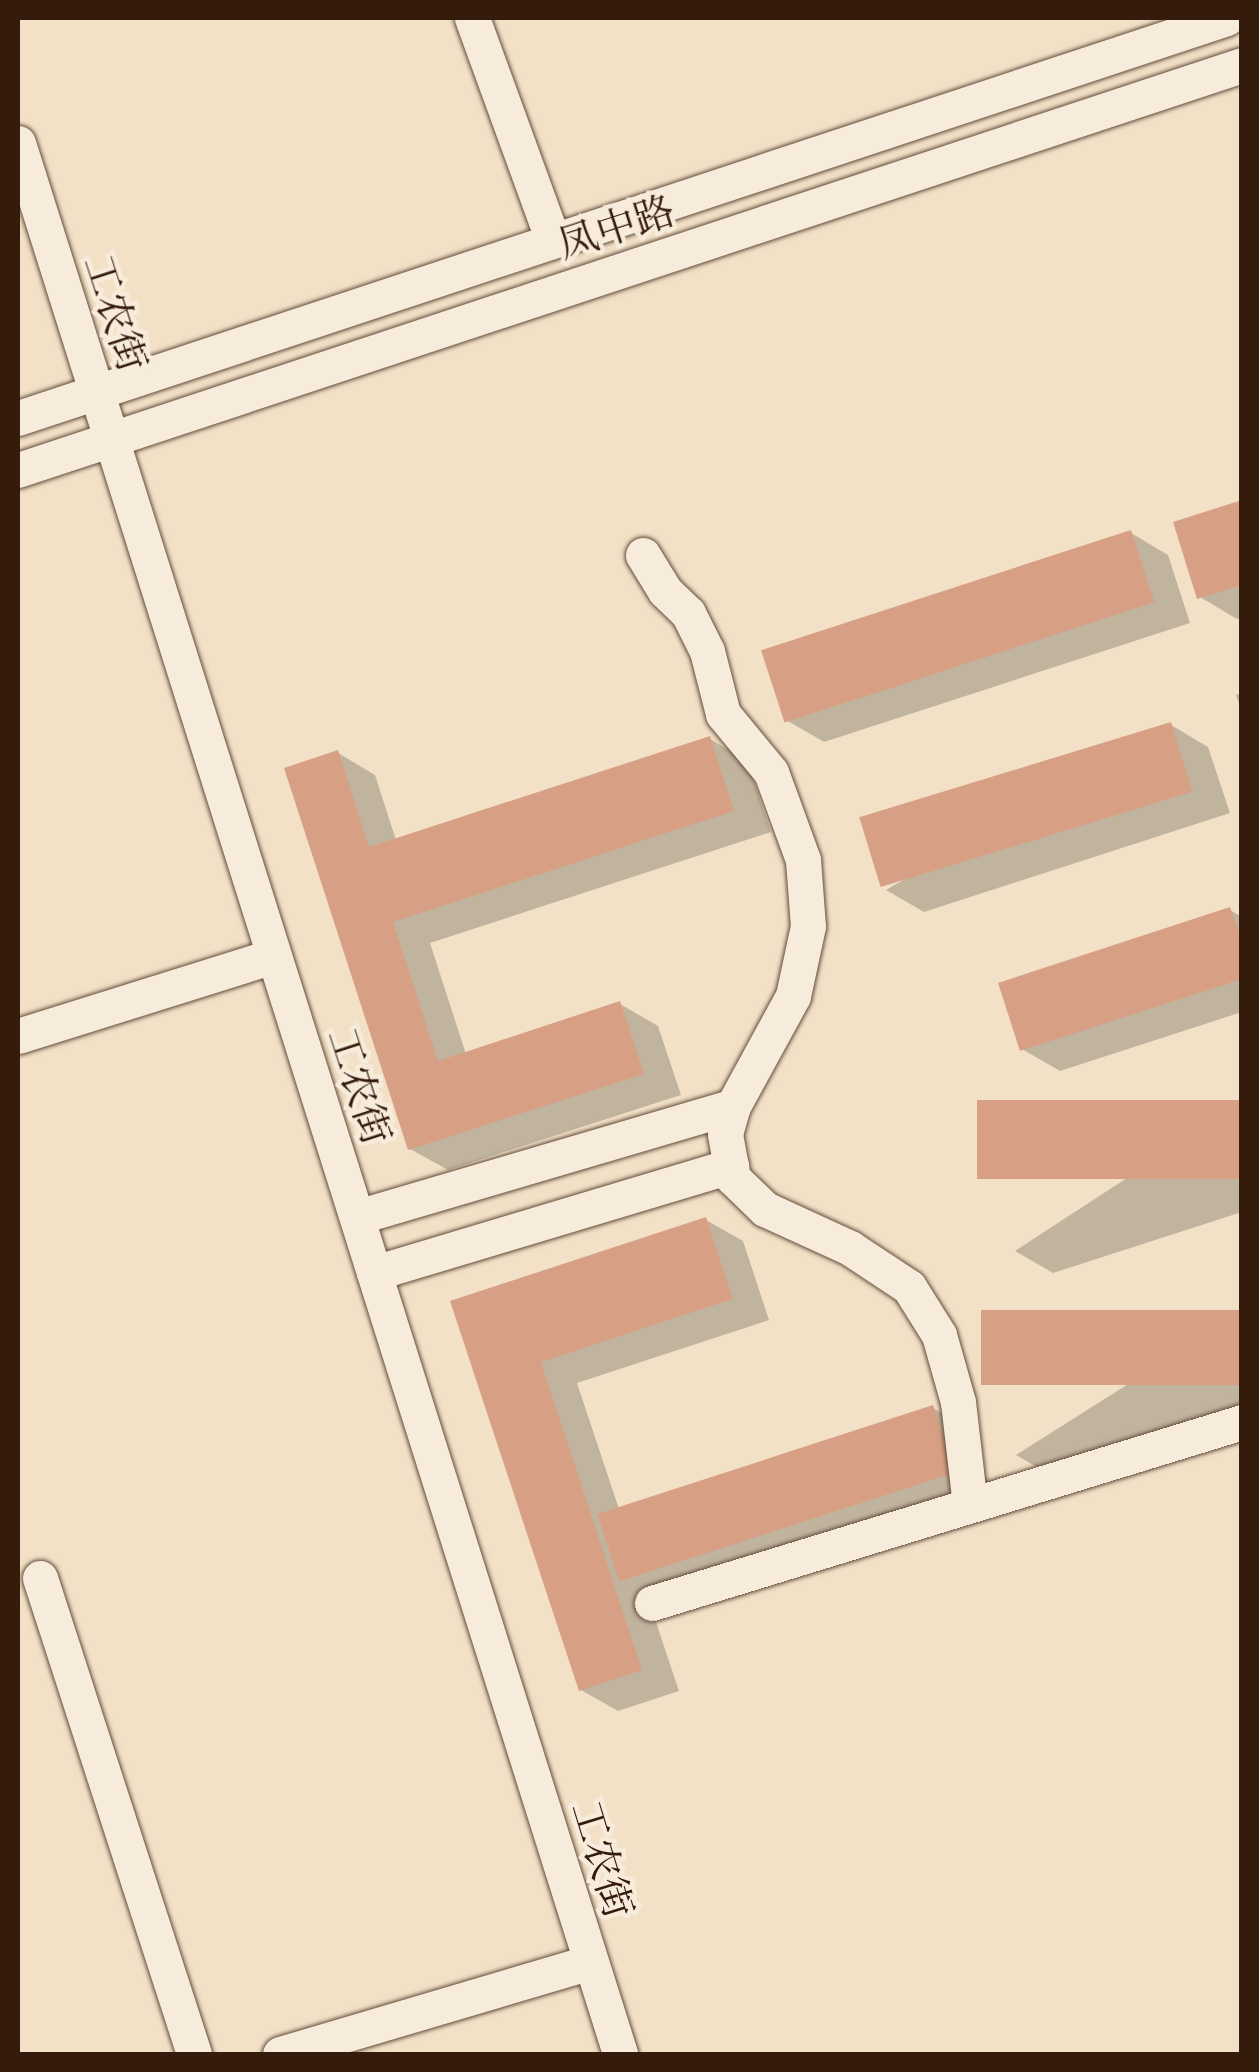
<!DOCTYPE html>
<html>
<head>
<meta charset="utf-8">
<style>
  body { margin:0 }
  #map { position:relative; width:1259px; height:2072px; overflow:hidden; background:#f2e1c7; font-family:"EB Garamond","Noto Serif SC",serif }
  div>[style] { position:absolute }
  .shadow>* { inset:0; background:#0003 }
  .building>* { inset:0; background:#d7a085; transform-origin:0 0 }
  .roads { filter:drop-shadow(0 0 2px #644c3b) drop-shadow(0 0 2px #644c3b) }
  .minor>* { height:35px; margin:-17.5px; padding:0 17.5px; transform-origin:17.5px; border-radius:17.5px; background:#f7ecdb }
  span { translate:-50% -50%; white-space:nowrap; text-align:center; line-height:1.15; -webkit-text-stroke:9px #f7ecdb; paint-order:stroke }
  .street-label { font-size:40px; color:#351b0c }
  .frame { position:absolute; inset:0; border:20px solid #351b0c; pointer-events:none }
</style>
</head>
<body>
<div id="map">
  <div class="shadow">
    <i style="clip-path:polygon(1242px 502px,1242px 618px,1237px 619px,1200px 597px)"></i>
    <i style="clip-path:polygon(1131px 533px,1168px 555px,1190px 623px,824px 742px,786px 720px)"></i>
    <i style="clip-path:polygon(1242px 693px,1242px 712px,1236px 695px)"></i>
    <i style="clip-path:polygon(1171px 725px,1208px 747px,1230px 813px,924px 912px,886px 890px)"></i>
    <i style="clip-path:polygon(710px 739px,747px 761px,771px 832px,430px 943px,466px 1054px,620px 1004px,658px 1026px,681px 1095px,448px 1170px,410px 1149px,338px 753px,375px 775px,396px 840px)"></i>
    <i style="clip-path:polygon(1230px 910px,1242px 917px,1242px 1012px,1060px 1071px,1022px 1049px)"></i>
    <i style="clip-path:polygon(1242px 1103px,1242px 1212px,1053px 1273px,1015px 1251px)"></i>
    <i style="clip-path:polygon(706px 1220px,743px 1241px,769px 1320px,577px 1383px,619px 1509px,933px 1408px,970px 1430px,991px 1494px,647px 1595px,679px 1691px,618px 1711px,581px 1690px,454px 1303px)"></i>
    <i style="clip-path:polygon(1242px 1312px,1242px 1418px,1054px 1477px,1016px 1455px)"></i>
  </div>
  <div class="building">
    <i style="clip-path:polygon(1242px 500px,1242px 585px,1197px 599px,1173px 522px)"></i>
    <i style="left:1131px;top:530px;width:76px;height:389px;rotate:72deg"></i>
    <i style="left:1171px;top:722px;width:73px;height:326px;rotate:73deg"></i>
    <i style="clip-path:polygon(710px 736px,734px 811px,393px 922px,438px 1061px,620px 1001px,644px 1074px,408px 1150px,284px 768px,338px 750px,369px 847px)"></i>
    <i style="clip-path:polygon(1230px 907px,1242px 941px,1242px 979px,1020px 1051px,998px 983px)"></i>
    <i style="left:1242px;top:1100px;width:79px;height:265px;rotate:90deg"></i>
    <i style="clip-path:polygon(706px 1217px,733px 1299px,541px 1362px,642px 1670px,579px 1691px,450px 1301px)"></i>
    <i style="left:1242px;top:1310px;width:75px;height:261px;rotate:90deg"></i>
    <i style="left:933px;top:1405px;width:71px;height:353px;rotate:72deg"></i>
  </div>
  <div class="roads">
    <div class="minor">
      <i style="left:472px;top:18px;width:236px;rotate:70deg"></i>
      <i style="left:18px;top:143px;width:2004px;rotate:72.51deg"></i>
      <i style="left:18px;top:418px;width:1273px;rotate:-18.31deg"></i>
      <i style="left:18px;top:470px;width:1289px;rotate:-18.31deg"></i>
      <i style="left:643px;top:555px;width:42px;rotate:58.6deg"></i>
      <i style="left:665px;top:591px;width:32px;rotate:44deg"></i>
      <i style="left:688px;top:613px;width:42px;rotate:63.4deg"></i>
      <i style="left:707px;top:651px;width:65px;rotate:75.7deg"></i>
      <i style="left:723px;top:714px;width:75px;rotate:50.4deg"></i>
      <i style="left:771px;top:772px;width:94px;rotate:70deg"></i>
      <i style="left:803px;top:860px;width:66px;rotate:85.7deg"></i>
      <i style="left:808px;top:926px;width:72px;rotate:102.1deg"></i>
      <i style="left:793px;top:996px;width:125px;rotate:118.6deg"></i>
      <i style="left:733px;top:1106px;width:29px;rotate:106deg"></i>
      <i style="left:725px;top:1134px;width:45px;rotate:79.7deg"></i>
      <i style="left:733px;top:1178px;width:45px;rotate:44.1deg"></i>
      <i style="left:765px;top:1209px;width:94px;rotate:24.6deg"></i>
      <i style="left:850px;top:1248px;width:71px;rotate:33.5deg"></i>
      <i style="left:909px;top:1287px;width:57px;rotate:58deg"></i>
      <i style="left:939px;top:1335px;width:70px;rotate:74.2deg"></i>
      <i style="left:958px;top:1402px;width:104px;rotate:83.4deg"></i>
      <i style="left:18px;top:1036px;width:268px;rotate:-17.4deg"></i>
      <i style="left:357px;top:1217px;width:392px;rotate:-16.4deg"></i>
      <i style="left:374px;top:1273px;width:373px;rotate:-16.7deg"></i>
      <i style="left:40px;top:1578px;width:500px;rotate:72.07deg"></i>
      <i style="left:652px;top:1603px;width:617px;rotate:-17.05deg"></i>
      <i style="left:280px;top:2054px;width:324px;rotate:-16.5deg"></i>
    </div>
  </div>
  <div class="street-label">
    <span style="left:616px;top:227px;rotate:-18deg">凤中路</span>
    <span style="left:116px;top:313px;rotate:72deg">工农街</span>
    <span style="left:360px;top:1086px;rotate:72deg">工农街</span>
    <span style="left:603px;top:1859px;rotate:73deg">工农街</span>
  </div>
  <div class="frame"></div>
</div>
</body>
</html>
